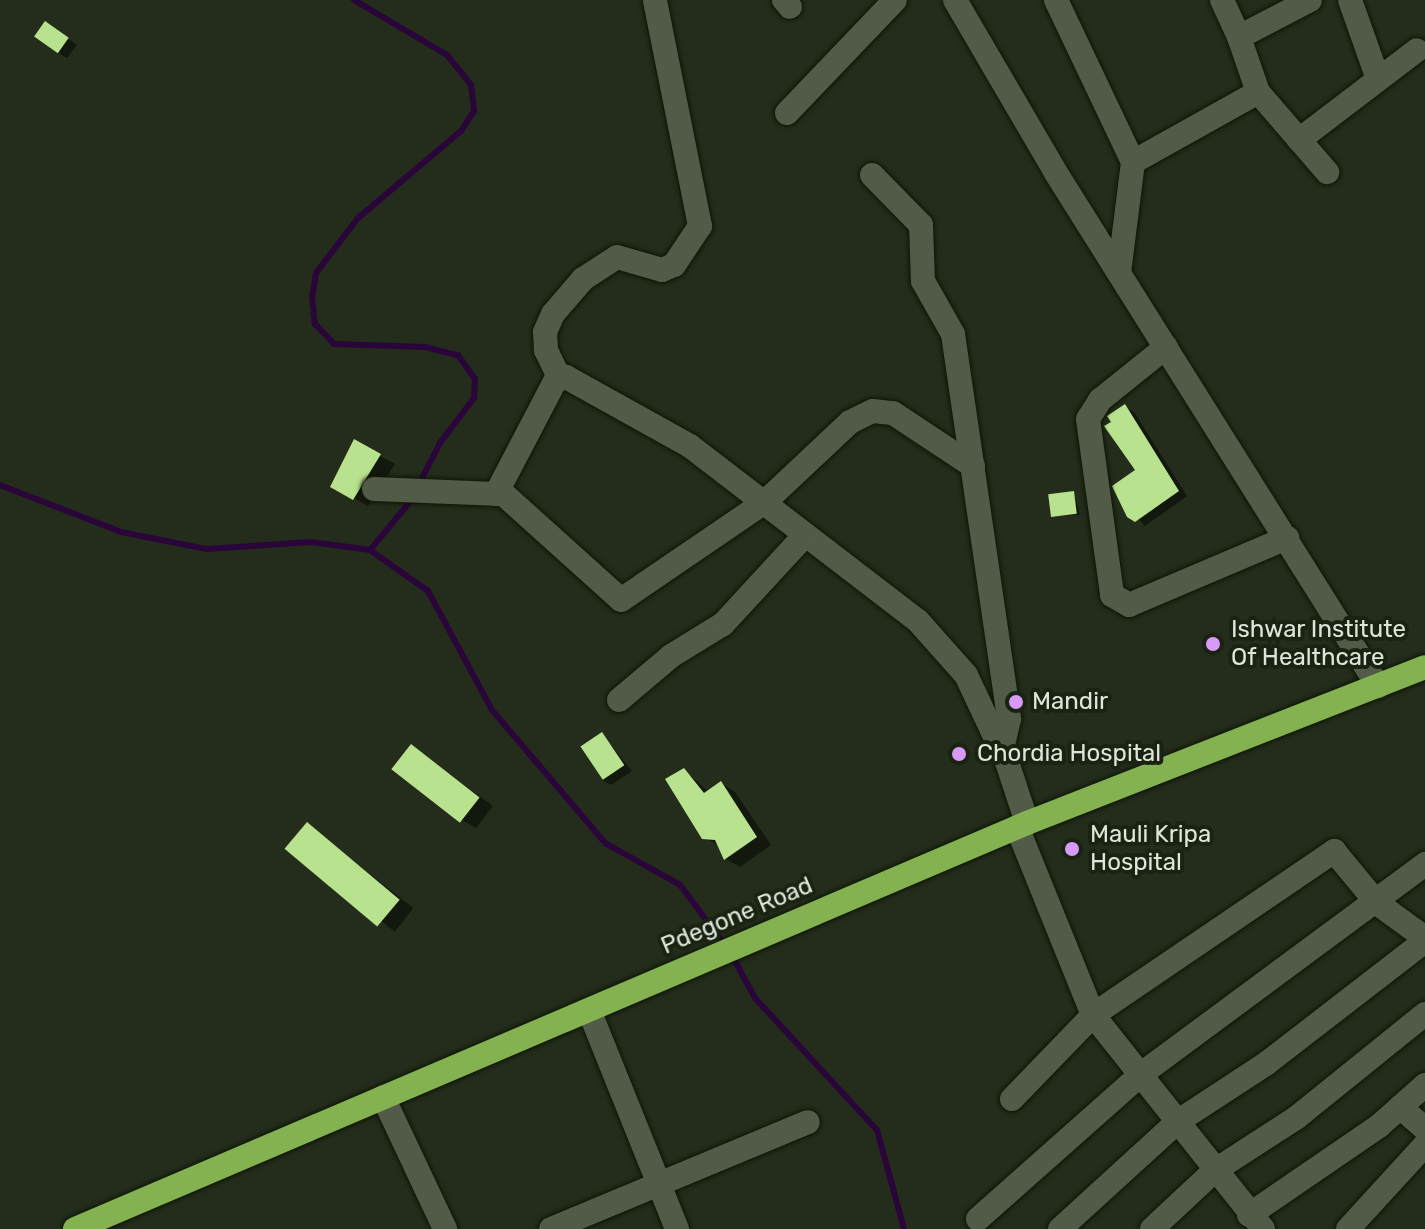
<!DOCTYPE html>
<html>
<head>
<meta charset="utf-8">
<style>
  body { margin:0 }
  #map { position:relative; width:1425px; height:1229px; overflow:hidden; background:#242d1b; font-family:Rubik,sans-serif }
  div>[style] { position:absolute }
  .shadow>* { inset:0; background:#0007; transform-origin:0 0 }
  .stream>* { height:6px; margin:-3px; padding:0 3px; transform-origin:3px; border-radius:3px; background:#290539 }
  .building>* { inset:0; background:#b8e28d; transform-origin:0 0 }
  .roads { filter:drop-shadow(0 0 2px #0d1505) drop-shadow(0 0 2px #0d1505) }
  .minor>* { height:24px; margin:-12px; padding:0 12px; transform-origin:12px; border-radius:12px; background:#515b47 }
  .highway>* { height:24px; margin:-12px; padding:0 12px; transform-origin:12px; border-radius:12px; background:#84b251 }
  .dots>* { width:22px; height:22px; translate:-50% -50%; box-sizing:border-box; border:4px solid #1a2312; border-radius:50% }
  span { translate:-50% -50%; white-space:nowrap; text-align:center; line-height:1.15; -webkit-text-stroke:8px #1a2312; paint-order:stroke }
  .poi-label { font-size:24px; color:#dee5d9 }
  .left { translate:0 -50%; text-align:left }
  .street-label { font-size:24px; color:#dee5d9 }
</style>
</head>
<body>
<div id="map">
  <div class="shadow">
    <i style="clip-path:polygon(54px 29px,77px 45px,67px 58px,58px 53px)"></i>
    <i style="clip-path:polygon(1125px 407px,1134px 412px,1187px 496px,1145px 526px,1116px 495px,1114px 487px,1137px 470px)"></i>
    <i style="clip-path:polygon(354px 442px,395px 464px,368px 506px,333px 486px)"></i>
    <i style="clip-path:polygon(1074px 493px,1080px 515px,1052px 516px)"></i>
    <i style="clip-path:polygon(602px 734px,632px 771px,611px 785px,602px 780px)"></i>
    <i style="clip-path:polygon(412px 747px,493px 806px,476px 828px,462px 820px)"></i>
    <i style="clip-path:polygon(684px 770px,709px 792px,721px 783px,735px 792px,771px 845px,740px 867px,726px 859px,720px 846px,704px 837px)"></i>
    <i style="left:307px;top:825px;width:135px;height:30px;rotate:38deg"></i>
  </div>
  <div class="stream">
    <i style="left:354px;top:0;width:108px;rotate:30.6deg"></i>
    <i style="left:447px;top:55px;width:38px;rotate:51deg"></i>
    <i style="left:471px;top:85px;width:26px;rotate:83deg"></i>
    <i style="left:474px;top:111px;width:24px;rotate:123deg"></i>
    <i style="left:461px;top:131px;width:135px;rotate:139.8deg"></i>
    <i style="left:358px;top:218px;width:69px;rotate:127.4deg"></i>
    <i style="left:316px;top:273px;width:24px;rotate:99deg"></i>
    <i style="left:312px;top:297px;width:27px;rotate:84deg"></i>
    <i style="left:315px;top:324px;width:28px;rotate:46deg"></i>
    <i style="left:334px;top:344px;width:91px;rotate:1.9deg"></i>
    <i style="left:425px;top:347px;width:34px;rotate:14deg"></i>
    <i style="left:458px;top:355px;width:29px;rotate:55deg"></i>
    <i style="left:475px;top:379px;width:19px;rotate:93deg"></i>
    <i style="left:474px;top:398px;width:56px;rotate:127.1deg"></i>
    <i style="left:440px;top:443px;width:46px;rotate:117.1deg"></i>
    <i style="left:0;top:485px;width:130px;rotate:21.2deg"></i>
    <i style="left:121px;top:532px;width:88px;rotate:11.2deg"></i>
    <i style="left:207px;top:549px;width:104px;rotate:-3.9deg"></i>
    <i style="left:311px;top:542px;width:60px;rotate:7.7deg"></i>
    <i style="left:370px;top:550px;width:71px;rotate:35.3deg"></i>
    <i style="left:428px;top:591px;width:135px;rotate:61.7deg"></i>
    <i style="left:492px;top:710px;width:175px;rotate:49.6deg"></i>
    <i style="left:605px;top:843px;width:86px;rotate:29.2deg"></i>
    <i style="left:680px;top:885px;width:75px;rotate:53.1deg"></i>
    <i style="left:370px;top:550px;width:67px;rotate:-50.4deg"></i>
    <i style="left:731px;top:954px;width:50px;rotate:61.4deg"></i>
    <i style="left:755px;top:998px;width:180px;rotate:47.3deg"></i>
    <i style="left:877px;top:1130px;width:103px;rotate:74.7deg"></i>
  </div>
  <div class="building">
    <i style="left:45px;top:21px;width:29px;height:19px;rotate:35deg"></i>
    <i style="clip-path:polygon(1125px 404px,1179px 491px,1135px 522px,1127px 517px,1112px 486px,1135px 470px,1104px 426px,1111px 422px,1107px 416px)"></i>
    <i style="clip-path:polygon(354px 439px,381px 454px,353px 500px,330px 487px)"></i>
    <i style="left:1074px;top:491px;width:23px;height:26px;rotate:83deg"></i>
    <i style="left:602px;top:732px;width:40px;height:26px;rotate:56deg"></i>
    <i style="left:411px;top:744px;width:87px;height:32px;rotate:38deg"></i>
    <i style="clip-path:polygon(684px 768px,704px 793px,721px 781px,757px 837px,724px 860px,715px 840px,702px 839px,665px 779px)"></i>
    <i style="left:307px;top:822px;width:121px;height:35px;rotate:40deg"></i>
  </div>
  <div class="roads">
    <div class="minor">
      <i style="left:784px;top:0;width:9px;rotate:49deg"></i>
      <i style="left:955px;top:0;width:200px;rotate:59.7deg"></i>
      <i style="left:1056px;top:173px;width:606px;rotate:57.88deg"></i>
      <i style="left:1056px;top:0;width:179px;rotate:64.6deg"></i>
      <i style="left:1222px;top:0;width:41px;rotate:65.3deg"></i>
      <i style="left:1350px;top:0;width:84px;rotate:70.5deg"></i>
      <i style="left:1258px;top:92px;width:106px;rotate:49.2deg"></i>
      <i style="left:787px;top:113px;width:156px;rotate:-46.3deg"></i>
      <i style="left:1299px;top:140px;width:148px;rotate:-37.3deg"></i>
      <i style="left:872px;top:175px;width:70px;rotate:45.6deg"></i>
      <i style="left:921px;top:225px;width:56px;rotate:88deg"></i>
      <i style="left:923px;top:281px;width:61px;rotate:60.5deg"></i>
      <i style="left:953px;top:334px;width:389px;rotate:81.7deg"></i>
      <i style="left:1009px;top:719px;width:32px;rotate:103deg"></i>
      <i style="left:1119px;top:273px;width:112px;rotate:-82.8deg"></i>
      <i style="left:1133px;top:162px;width:143px;rotate:-29.2deg"></i>
      <i style="left:1258px;top:92px;width:58px;rotate:-109.1deg"></i>
      <i style="left:1239px;top:37px;width:80px;rotate:-27.5deg"></i>
      <i style="left:1166px;top:347px;width:85px;rotate:141.2deg"></i>
      <i style="left:1100px;top:400px;width:22px;rotate:122deg"></i>
      <i style="left:1088px;top:419px;width:178px;rotate:82.2deg"></i>
      <i style="left:1112px;top:595px;width:20px;rotate:30deg"></i>
      <i style="left:1129px;top:605px;width:172px;rotate:-23deg"></i>
      <i style="left:559px;top:377px;width:30px;rotate:-116deg"></i>
      <i style="left:546px;top:350px;width:18px;rotate:-93deg"></i>
      <i style="left:545px;top:332px;width:20px;rotate:-66deg"></i>
      <i style="left:553px;top:314px;width:46px;rotate:-49.4deg"></i>
      <i style="left:583px;top:279px;width:40px;rotate:-32.9deg"></i>
      <i style="left:617px;top:257px;width:47px;rotate:16.1deg"></i>
      <i style="left:662px;top:270px;width:13px;rotate:-23deg"></i>
      <i style="left:674px;top:265px;width:47px;rotate:-56.3deg"></i>
      <i style="left:700px;top:226px;width:230px;rotate:-101.3deg"></i>
      <i style="left:374px;top:489px;width:122px;rotate:2.3deg"></i>
      <i style="left:496px;top:494px;width:127px;rotate:-62.4deg"></i>
      <i style="left:555px;top:381px;width:12px;rotate:-20deg"></i>
      <i style="left:566px;top:377px;width:142px;rotate:29.1deg"></i>
      <i style="left:690px;top:446px;width:287px;rotate:37.5deg"></i>
      <i style="left:918px;top:621px;width:72px;rotate:48.4deg"></i>
      <i style="left:966px;top:675px;width:96px;rotate:64.8deg"></i>
      <i style="left:1007px;top:762px;width:64px;rotate:71.8deg"></i>
      <i style="left:499px;top:490px;width:164px;rotate:42deg"></i>
      <i style="left:621px;top:600px;width:176px;rotate:-34.3deg"></i>
      <i style="left:766px;top:501px;width:115px;rotate:-43.2deg"></i>
      <i style="left:850px;top:422px;width:25px;rotate:-26deg"></i>
      <i style="left:873px;top:411px;width:20px;rotate:6deg"></i>
      <i style="left:893px;top:413px;width:96px;rotate:33.5deg"></i>
      <i style="left:619px;top:700px;width:68px;rotate:-40.2deg"></i>
      <i style="left:671px;top:656px;width:61px;rotate:-31.6deg"></i>
      <i style="left:723px;top:624px;width:121px;rotate:-47.3deg"></i>
      <i style="left:1017px;top:827px;width:203px;rotate:68deg"></i>
      <i style="left:1093px;top:1015px;width:273px;rotate:51.5deg"></i>
      <i style="left:589px;top:1010px;width:236px;rotate:68.1deg"></i>
      <i style="left:383px;top:1097px;width:146px;rotate:64.8deg"></i>
      <i style="left:1012px;top:1099px;width:117px;rotate:-46deg"></i>
      <i style="left:1093px;top:1015px;width:292px;rotate:-34.2deg"></i>
      <i style="left:1334px;top:851px;width:67px;rotate:50.4deg"></i>
      <i style="left:1377px;top:903px;width:59px;rotate:36.1deg"></i>
      <i style="left:1400px;top:1107px;width:33px;rotate:41deg"></i>
      <i style="left:1249px;top:1215px;width:158px;rotate:-34.4deg"></i>
      <i style="left:1379px;top:1126px;width:62px;rotate:-41.7deg"></i>
      <i style="left:978px;top:1219px;width:217px;rotate:-41.6deg"></i>
      <i style="left:1140px;top:1075px;width:355px;rotate:-36.5deg"></i>
      <i style="left:551px;top:1229px;width:278px;rotate:-22.6deg"></i>
      <i style="left:1060px;top:1229px;width:159px;rotate:-42.4deg"></i>
      <i style="left:1177px;top:1122px;width:108px;rotate:-33.2deg"></i>
      <i style="left:1267px;top:1063px;width:200px;rotate:-37.7deg"></i>
      <i style="left:1152px;top:1229px;width:85px;rotate:-43.1deg"></i>
      <i style="left:1214px;top:1171px;width:98px;rotate:-32.9deg"></i>
      <i style="left:1296px;top:1118px;width:166px;rotate:-38.9deg"></i>
      <i style="left:1348px;top:1229px;width:114px;rotate:-47.5deg"></i>
    </div>
    <div class="highway">
      <i style="left:75px;top:1229px;width:1035px;rotate:-23.1deg"></i>
      <i style="left:1027px;top:823px;width:427px;rotate:-21.4deg"></i>
    </div>
  </div>
  <div class="dots">
    <i style="left:1213px;top:644px;background:#d89af8"></i>
    <i style="left:1016px;top:702px;background:#d89af8"></i>
    <i style="left:959px;top:754px;background:#d89af8"></i>
    <i style="left:1072px;top:849px;background:#d89af8"></i>
  </div>
  <div class="poi-label">
    <span class="left" style="left:1231px;top:644px">Ishwar Institute<br>Of Healthcare</span>
    <span class="left" style="left:1032px;top:702px">Mandir</span>
    <span class="left" style="left:977px;top:754px">Chordia Hospital</span>
    <span class="left" style="left:1090px;top:849px">Mauli Kripa<br>Hospital</span>
  </div>
  <div class="street-label">
    <span style="left:737px;top:916px;rotate:-23deg">Pdegone Road</span>
  </div>
</div>
</body>
</html>
